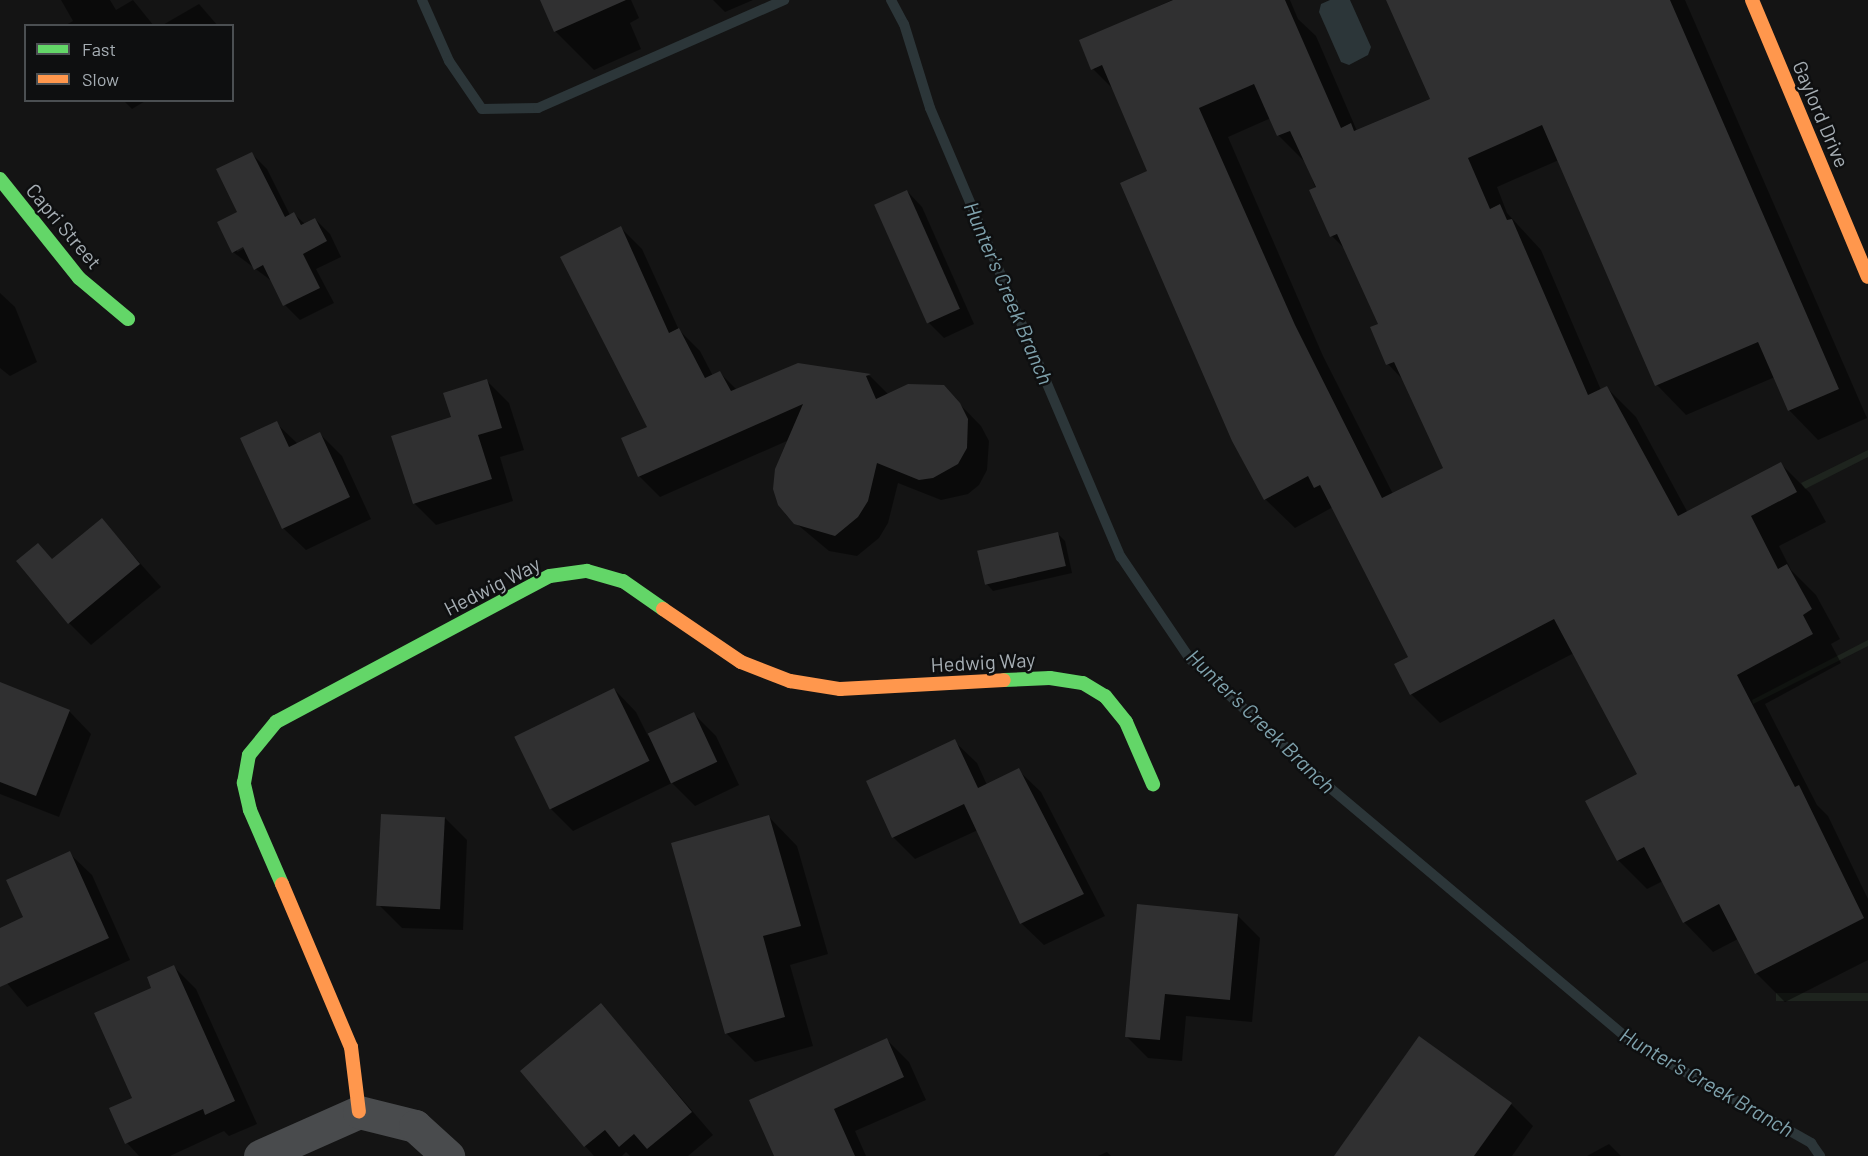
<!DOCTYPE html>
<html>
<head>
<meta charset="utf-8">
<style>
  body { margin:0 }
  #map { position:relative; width:1868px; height:1156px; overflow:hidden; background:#141414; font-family:Barlow,sans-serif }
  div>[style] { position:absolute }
  .green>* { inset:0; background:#1e241e; transform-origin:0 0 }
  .water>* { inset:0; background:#2c3639 }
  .shadow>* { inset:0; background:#0007 }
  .stream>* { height:10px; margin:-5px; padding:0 5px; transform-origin:5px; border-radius:5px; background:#2c3639 }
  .building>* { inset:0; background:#303031; transform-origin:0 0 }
  .street>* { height:33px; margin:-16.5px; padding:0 16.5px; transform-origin:16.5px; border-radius:16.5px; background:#494b4d }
  .fast>* { height:14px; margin:-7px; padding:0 7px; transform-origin:7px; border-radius:7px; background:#63d668 }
  .slow>* { height:14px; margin:-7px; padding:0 7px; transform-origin:7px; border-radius:7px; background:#ff974d }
  span { translate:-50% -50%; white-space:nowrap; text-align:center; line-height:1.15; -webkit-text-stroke:5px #0e0f10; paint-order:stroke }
  .street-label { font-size:20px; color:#a6aeb4 }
  .water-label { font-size:21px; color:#7fa2ad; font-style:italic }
  .legend { position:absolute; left:24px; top:24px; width:210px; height:78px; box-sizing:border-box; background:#0e0f10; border:2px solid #4b4f52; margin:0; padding:8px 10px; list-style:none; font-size:18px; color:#a6aeb4 }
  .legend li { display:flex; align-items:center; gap:12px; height:30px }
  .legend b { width:30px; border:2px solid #4b4f52 }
</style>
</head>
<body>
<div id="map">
  <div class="green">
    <i style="clip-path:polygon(1868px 450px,1868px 457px,1805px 489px,1801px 483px)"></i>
    <i style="clip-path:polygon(1868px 640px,1868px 646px,1753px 704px,1752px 700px)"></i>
    <i style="left:1868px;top:993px;width:8px;height:92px;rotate:90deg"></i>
  </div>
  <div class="water">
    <i style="clip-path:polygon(1330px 0,1350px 0,1371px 47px,1368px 55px,1349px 65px,1341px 62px,1319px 12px,1321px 4px)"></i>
  </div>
  <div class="shadow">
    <i style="clip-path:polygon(61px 0,110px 0,116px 10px,133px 0,154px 26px,64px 26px,73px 21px)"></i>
    <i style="clip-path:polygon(541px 0,631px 0,639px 18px,630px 23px,641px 49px,594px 70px,555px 31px)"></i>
    <i style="clip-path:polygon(713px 0,753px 0,725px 12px)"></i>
    <i style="clip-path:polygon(evenodd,1172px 0,1290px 0,1298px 19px,1316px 36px,1357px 131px,1432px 100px,1388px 0,1685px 0,1867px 418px,1818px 440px,1789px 410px,1775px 377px,1686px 415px,1657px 385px,1559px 160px,1497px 187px,1507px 213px,1541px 250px,1601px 390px,1607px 388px,1636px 417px,1688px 513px,1781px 464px,1810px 493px,1826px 522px,1779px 546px,1791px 570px,1816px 595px,1840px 639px,1831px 644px,1841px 663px,1765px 704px,1817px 805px,1828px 816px,1868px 899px,1868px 960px,1785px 1002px,1756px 973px,1738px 939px,1713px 952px,1684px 922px,1663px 881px,1647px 889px,1618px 860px,1639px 775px,1574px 653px,1440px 723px,1411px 694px,1411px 657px,1333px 507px,1295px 528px,1265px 499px,1149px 172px,1115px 91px,1093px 69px,1081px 41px,1172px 0,1271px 118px,1279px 136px,1307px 164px,1332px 236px,1346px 250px,1380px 325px,1388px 364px,1405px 382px,1445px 468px,1393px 494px,1323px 356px,1228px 137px,1271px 118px)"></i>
    <i style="clip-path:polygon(199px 4px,218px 26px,161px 26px)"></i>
    <i style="clip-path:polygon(123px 100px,147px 100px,132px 109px)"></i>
    <i style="clip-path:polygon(evenodd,252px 154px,267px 169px,290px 215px,294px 214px,305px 224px,315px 219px,330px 234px,341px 257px,316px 269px,334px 303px,300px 320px,285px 305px,273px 282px,233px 252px,252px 154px,250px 243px,251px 245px,237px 252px,237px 249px,250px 243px)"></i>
    <i style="clip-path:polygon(907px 191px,922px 207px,974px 324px,944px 338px,929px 323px)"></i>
    <i style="clip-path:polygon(621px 228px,642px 249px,679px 330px,700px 351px,713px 376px,720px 373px,737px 390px,798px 364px,870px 376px,889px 395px,943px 387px,981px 426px,989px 441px,987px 470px,979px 485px,968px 494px,941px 500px,898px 483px,888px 523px,879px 538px,857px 556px,829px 551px,786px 515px,774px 489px,789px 440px,660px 497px,639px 476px,649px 428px)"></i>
    <i style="clip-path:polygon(0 293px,15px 307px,37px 362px,10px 376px,0 368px)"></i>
    <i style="clip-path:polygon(487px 381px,509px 403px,524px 450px,500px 457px,513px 501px,436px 525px,414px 503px,453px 418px)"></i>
    <i style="clip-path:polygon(276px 423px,298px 444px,320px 434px,342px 456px,371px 519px,306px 550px,283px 528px)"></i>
    <i style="clip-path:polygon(102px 520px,161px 587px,91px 645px,69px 623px,53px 560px)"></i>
    <i style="clip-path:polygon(1058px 534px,1065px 541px,1072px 573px,993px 591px,986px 583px)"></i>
    <i style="clip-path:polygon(0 684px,69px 711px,91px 734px,59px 817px,0 794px)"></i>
    <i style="clip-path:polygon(614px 689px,636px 712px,648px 736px,694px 714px,716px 736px,739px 785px,695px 806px,672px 783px,573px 831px,550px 808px,516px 737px)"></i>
    <i style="clip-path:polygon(954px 741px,977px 763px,987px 785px,1018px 770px,1041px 792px,1105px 916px,1044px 945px,1021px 923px,978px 830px,915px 859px,893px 837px)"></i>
    <i style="clip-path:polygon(769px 817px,797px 846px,828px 954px,790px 965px,813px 1046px,755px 1062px,726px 1033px)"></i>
    <i style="clip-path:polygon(445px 818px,467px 840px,463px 930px,402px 928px,379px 905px)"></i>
    <i style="clip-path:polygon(69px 853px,92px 875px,130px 960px,27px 1007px,0 975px,0 930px,25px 918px)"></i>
    <i style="clip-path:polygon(1237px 915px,1260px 938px,1252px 1022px,1186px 1016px,1182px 1061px,1148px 1058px,1126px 1036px)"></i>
    <i style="clip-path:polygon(174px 967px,196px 989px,257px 1124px,229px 1136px,224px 1131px,170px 1156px,139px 1156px,127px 1143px,153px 988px)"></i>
    <i style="clip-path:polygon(601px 1005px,713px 1135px,688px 1156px,630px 1156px,626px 1152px,622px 1156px,594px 1156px,585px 1146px)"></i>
    <i style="clip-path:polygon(887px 1040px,909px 1062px,926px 1100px,855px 1131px,866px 1156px,776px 1156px)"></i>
    <i style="clip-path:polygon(1511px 1104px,1533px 1126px,1512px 1156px,1345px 1156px)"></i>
    <i style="clip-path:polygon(1609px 1144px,1621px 1156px,1587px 1156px)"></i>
    <i style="clip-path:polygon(1107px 1152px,1111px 1156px,1098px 1156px)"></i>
  </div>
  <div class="stream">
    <i style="left:422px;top:0;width:67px;rotate:66.1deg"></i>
    <i style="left:449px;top:61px;width:58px;rotate:55.5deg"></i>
    <i style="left:482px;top:109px;width:56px;rotate:-1deg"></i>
    <i style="left:538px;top:108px;width:269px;rotate:-23.7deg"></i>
    <i style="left:891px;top:0;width:27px;rotate:62deg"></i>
    <i style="left:904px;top:24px;width:88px;rotate:72.8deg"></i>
    <i style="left:930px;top:108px;width:488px;rotate:67deg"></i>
    <i style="left:1121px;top:557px;width:123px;rotate:55.9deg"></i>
    <i style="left:1190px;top:659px;width:189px;rotate:42.6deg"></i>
    <i style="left:1329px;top:787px;width:396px;rotate:40.1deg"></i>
    <i style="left:1632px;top:1042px;width:206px;rotate:29.4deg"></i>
    <i style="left:1811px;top:1143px;width:16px;rotate:55deg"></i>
  </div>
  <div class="building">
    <i style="clip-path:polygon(540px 0,626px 0,554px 32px)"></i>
    <i style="clip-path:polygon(evenodd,1173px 0,1285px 0,1341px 128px,1351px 123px,1354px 131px,1430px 99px,1386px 0,1670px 0,1839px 389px,1788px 411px,1758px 342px,1655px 386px,1542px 125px,1468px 158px,1490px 209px,1500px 204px,1507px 220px,1512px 219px,1588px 395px,1607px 386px,1678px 516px,1781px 462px,1797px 492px,1751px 516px,1778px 569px,1787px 564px,1812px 609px,1803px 615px,1813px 634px,1737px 675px,1795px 787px,1799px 785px,1864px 918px,1755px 974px,1719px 904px,1683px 923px,1644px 847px,1617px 861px,1585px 801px,1637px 774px,1554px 619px,1410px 695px,1394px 664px,1408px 657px,1320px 485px,1314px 488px,1308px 476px,1264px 500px,1232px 441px,1120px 183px,1147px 171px,1102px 65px,1091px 70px,1079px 40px,1173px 0,1254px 84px,1277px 136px,1290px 131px,1316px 187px,1309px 190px,1330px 237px,1337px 234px,1378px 324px,1370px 327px,1386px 365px,1394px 362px,1443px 468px,1382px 498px,1295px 325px,1199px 108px,1254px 84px)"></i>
    <i style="clip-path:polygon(252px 152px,285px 217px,294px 212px,301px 225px,315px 218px,327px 241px,303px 254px,320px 288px,283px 306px,263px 265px,254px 270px,243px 247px,232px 253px,217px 222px,237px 212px,216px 169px)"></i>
    <i style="left:907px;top:190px;width:130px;height:36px;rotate:66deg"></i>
    <i style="clip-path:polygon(621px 226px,669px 333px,679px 328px,705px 378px,720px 371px,731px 391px,798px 363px,871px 374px,866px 376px,876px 399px,908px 384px,944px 385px,960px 403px,968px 419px,967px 448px,958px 464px,933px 478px,919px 480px,877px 463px,868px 501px,858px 517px,835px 536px,794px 524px,778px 505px,773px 489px,775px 469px,803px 404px,638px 477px,621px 438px,647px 427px,560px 257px)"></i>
    <i style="clip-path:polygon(487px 379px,502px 428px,478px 435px,492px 479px,413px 504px,391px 436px,451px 417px,443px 393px)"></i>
    <i style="clip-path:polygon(277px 421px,289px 447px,320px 432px,350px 497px,282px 529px,240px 438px)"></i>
    <i style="clip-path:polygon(102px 518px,140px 564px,68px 624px,16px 561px,38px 543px,52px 559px)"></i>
    <i style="left:1058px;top:532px;width:35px;height:83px;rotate:77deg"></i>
    <i style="clip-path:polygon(0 682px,70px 710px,36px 796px,0 782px)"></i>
    <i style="left:614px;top:688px;width:81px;height:111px;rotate:64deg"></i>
    <i style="left:694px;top:712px;width:55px;height:51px;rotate:65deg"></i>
    <i style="clip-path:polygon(955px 739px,978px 788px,1019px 768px,1084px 894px,1020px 924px,964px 804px,892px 838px,866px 781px)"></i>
    <i style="left:381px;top:814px;width:64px;height:92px;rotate:3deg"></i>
    <i style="clip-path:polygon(769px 815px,801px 926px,763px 936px,785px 1017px,725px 1034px,671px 843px)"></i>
    <i style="clip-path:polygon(70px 851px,109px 938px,0 987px,0 928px,23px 917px,6px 880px)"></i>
    <i style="clip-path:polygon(1137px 904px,1238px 914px,1230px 1000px,1165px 994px,1160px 1040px,1125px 1037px)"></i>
    <i style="clip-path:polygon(174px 965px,235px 1101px,205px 1115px,203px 1109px,125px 1144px,109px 1108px,132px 1098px,94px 1013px,151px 988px,147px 977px)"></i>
    <i style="clip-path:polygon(601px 1003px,692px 1112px,647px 1149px,634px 1134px,619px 1147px,605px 1130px,584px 1147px,520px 1071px)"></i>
    <i style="clip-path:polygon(1419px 1036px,1512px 1103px,1474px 1156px,1334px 1156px)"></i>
    <i style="clip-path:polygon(887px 1038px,904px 1077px,834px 1109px,855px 1156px,774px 1156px,749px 1100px)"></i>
  </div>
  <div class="street">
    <i style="left:260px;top:1156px;width:108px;rotate:-24deg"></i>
    <i style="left:359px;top:1112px;width:58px;rotate:14deg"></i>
    <i style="left:415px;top:1126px;width:45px;rotate:42.3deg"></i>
  </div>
  <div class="fast">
    <i style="left:0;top:179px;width:127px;rotate:51.4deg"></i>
    <i style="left:79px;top:278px;width:64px;rotate:39.9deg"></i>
    <i style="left:1004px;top:680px;width:46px;rotate:-2.5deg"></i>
    <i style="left:1050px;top:678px;width:33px;rotate:9deg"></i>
    <i style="left:1083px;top:683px;width:26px;rotate:31deg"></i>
    <i style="left:1105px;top:696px;width:33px;rotate:51deg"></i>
    <i style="left:1126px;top:722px;width:68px;rotate:66.5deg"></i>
    <i style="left:282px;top:884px;width:81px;rotate:-113.4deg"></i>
    <i style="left:250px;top:810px;width:28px;rotate:-103deg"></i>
    <i style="left:244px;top:783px;width:28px;rotate:-80deg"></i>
    <i style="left:249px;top:755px;width:43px;rotate:-50.7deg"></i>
    <i style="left:276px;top:722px;width:310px;rotate:-28.1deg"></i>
    <i style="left:550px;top:576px;width:37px;rotate:-8deg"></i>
    <i style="left:587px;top:571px;width:37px;rotate:16deg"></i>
    <i style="left:623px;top:581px;width:49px;rotate:35deg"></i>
  </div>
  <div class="slow">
    <i style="left:1752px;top:0;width:300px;rotate:67.3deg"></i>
    <i style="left:663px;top:609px;width:94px;rotate:34.2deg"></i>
    <i style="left:741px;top:662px;width:53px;rotate:21.2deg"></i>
    <i style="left:790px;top:681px;width:51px;rotate:9.1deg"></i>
    <i style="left:840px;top:689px;width:164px;rotate:-3.1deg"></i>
    <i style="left:282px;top:884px;width:177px;rotate:67.1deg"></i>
    <i style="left:351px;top:1047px;width:65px;rotate:83deg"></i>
  </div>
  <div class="street-label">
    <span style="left:1821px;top:114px;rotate:67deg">Gaylord Drive</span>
    <span style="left:64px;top:226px;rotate:50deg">Capri Street</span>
    <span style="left:492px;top:586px;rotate:-27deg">Hedwig Way</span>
    <span style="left:983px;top:662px;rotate:-3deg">Hedwig Way</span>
  </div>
  <div class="water-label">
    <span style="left:1009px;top:293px;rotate:67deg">Hunter's Creek Branch</span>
    <span style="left:1261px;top:721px;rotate:44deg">Hunter's Creek Branch</span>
    <span style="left:1707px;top:1082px;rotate:30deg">Hunter's Creek Branch</span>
  </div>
  <ul class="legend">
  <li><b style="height:8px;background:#63d668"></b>Fast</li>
  <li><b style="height:8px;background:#ff974d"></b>Slow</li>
  </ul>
</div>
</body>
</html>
